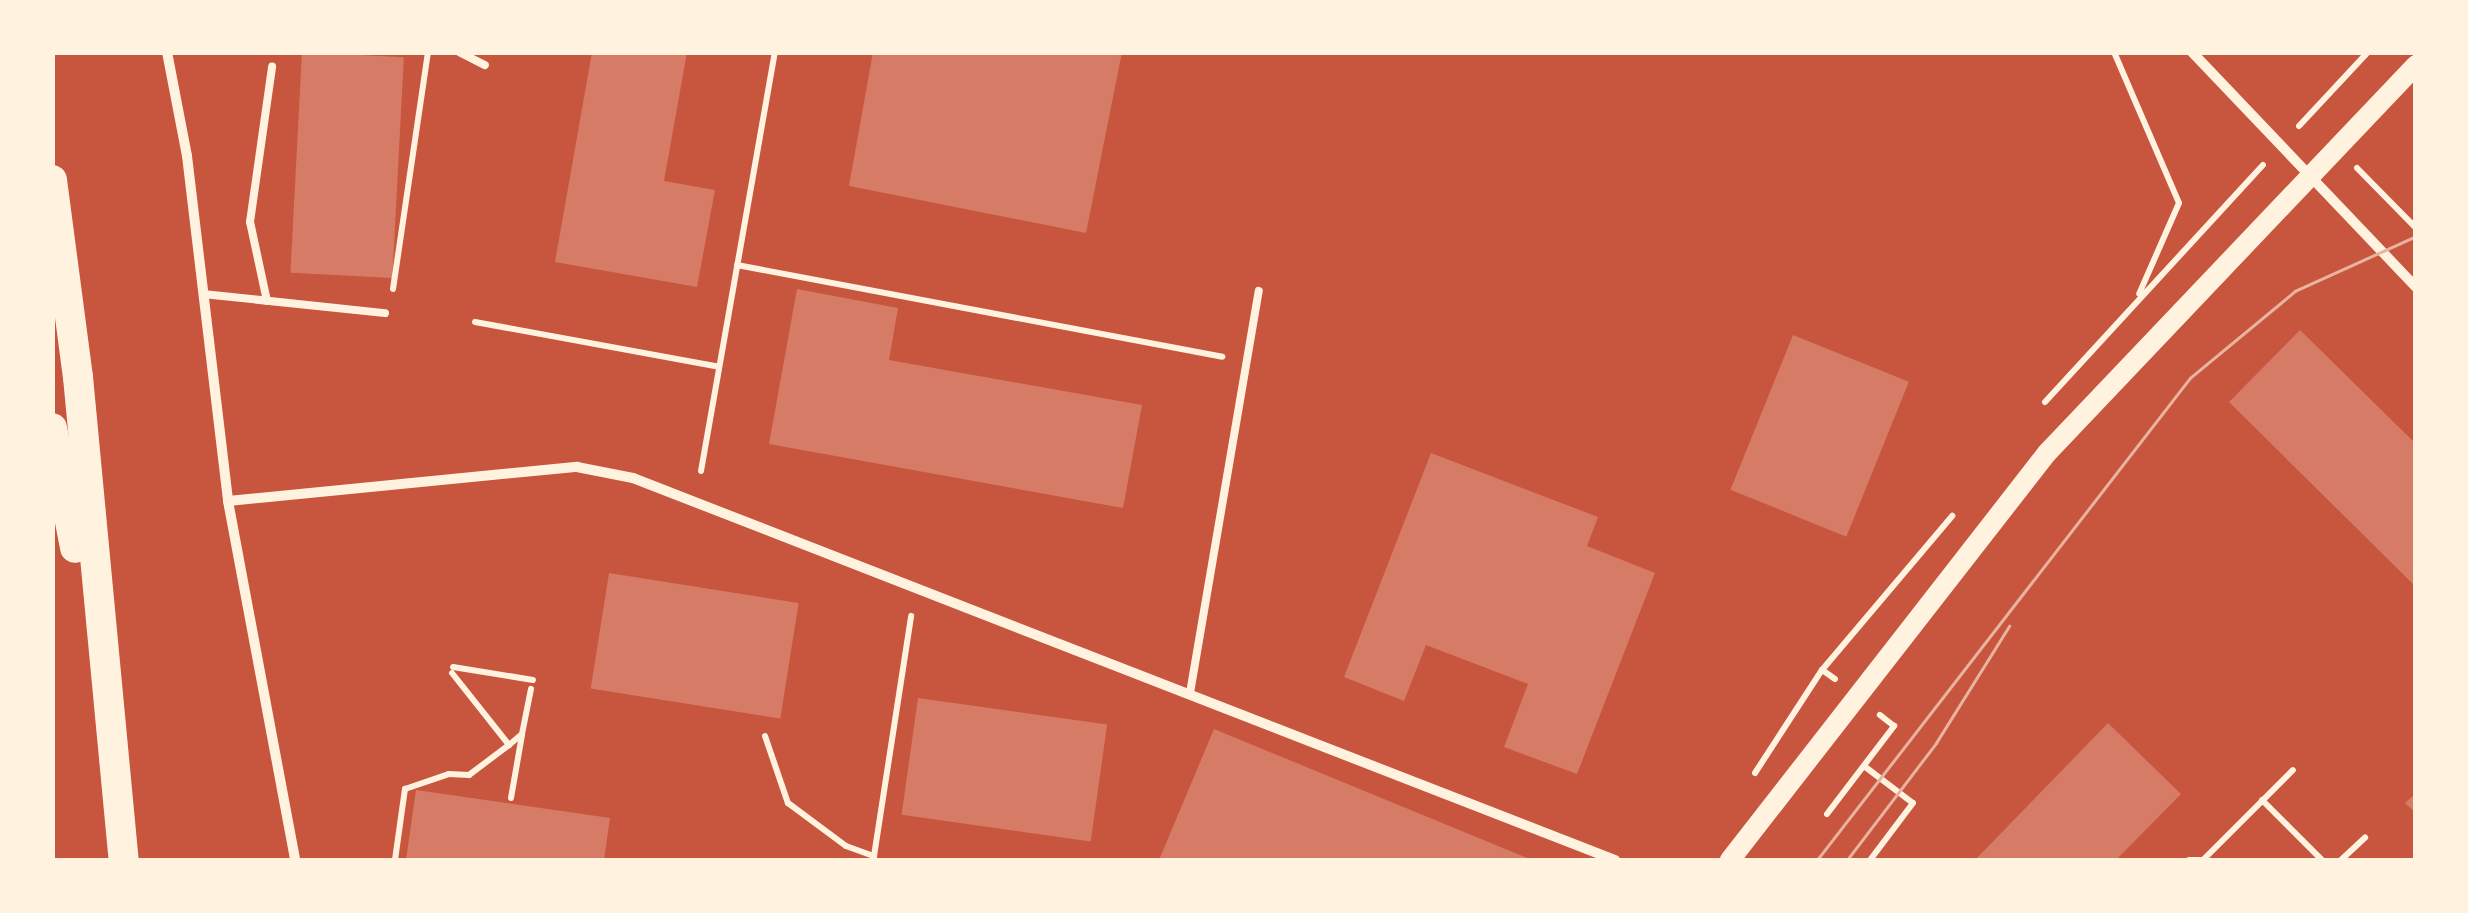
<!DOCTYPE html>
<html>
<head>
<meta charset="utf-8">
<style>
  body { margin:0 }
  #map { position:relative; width:2468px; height:913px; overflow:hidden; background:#c8553d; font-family:Manrope,sans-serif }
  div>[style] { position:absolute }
  .building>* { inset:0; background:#d67c66; transform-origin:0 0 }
  .path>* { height:6px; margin:-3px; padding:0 3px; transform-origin:3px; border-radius:3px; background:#fff3e0 }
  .service>* { height:8px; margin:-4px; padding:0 4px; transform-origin:4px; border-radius:4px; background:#fff3e0 }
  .minor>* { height:10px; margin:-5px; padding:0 5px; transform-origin:5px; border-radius:5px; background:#fff3e0 }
  .secondary>* { height:20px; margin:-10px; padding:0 10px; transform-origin:10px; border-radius:10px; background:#fff3e0 }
  .motorway>* { height:30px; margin:-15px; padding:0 15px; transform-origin:15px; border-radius:15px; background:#fff3e0 }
  .tram>* { height:2.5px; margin:-1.25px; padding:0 1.25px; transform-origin:1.25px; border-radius:1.25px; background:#e9b49f }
  span { translate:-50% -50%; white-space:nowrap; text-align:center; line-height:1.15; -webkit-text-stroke:10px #fff3e0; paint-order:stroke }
  .frame { position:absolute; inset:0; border:55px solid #fff3e0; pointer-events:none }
</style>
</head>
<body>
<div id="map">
  <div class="building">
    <i style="left:302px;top:52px;width:102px;height:221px;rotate:3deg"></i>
    <i style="clip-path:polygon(592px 52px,687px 52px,664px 181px,715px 190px,697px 287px,555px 262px)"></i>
    <i style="clip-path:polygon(873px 52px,1122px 52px,1086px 233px,849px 186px)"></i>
    <i style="clip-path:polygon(797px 289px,898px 308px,889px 360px,1142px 405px,1123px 508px,769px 444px)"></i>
    <i style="clip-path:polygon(2300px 330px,2416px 444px,2416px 587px,2229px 402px)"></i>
    <i style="left:1793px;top:335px;width:125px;height:167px;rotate:22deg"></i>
    <i style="clip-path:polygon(1431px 453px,1598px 517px,1587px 546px,1655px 573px,1577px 774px,1504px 747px,1528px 684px,1426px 645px,1404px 701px,1344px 677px)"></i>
    <i style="left:609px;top:573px;width:192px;height:117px;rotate:9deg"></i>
    <i style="left:918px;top:698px;width:191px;height:118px;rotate:8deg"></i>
    <i style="clip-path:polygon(2108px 723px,2181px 794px,2116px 860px,1975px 860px)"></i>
    <i style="clip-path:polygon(1214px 729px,1532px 860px,1159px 860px)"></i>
    <i style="clip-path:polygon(416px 790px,610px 818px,604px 860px,406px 860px)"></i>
    <i style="clip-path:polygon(2416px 793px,2416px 813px,2405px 803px)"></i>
  </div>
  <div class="path">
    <i style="left:2114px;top:52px;width:164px;rotate:66.7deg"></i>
    <i style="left:2179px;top:203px;width:99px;rotate:113.7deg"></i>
    <i style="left:2299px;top:126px;width:101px;rotate:-47deg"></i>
    <i style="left:2357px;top:168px;width:84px;rotate:45.5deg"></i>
    <i style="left:737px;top:265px;width:494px;rotate:10.7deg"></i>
    <i style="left:393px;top:289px;width:240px;rotate:-81.6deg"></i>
    <i style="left:475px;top:322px;width:248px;rotate:10.4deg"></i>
    <i style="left:2045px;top:402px;width:322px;rotate:-47.4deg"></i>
    <i style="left:701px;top:471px;width:425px;rotate:-80deg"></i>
    <i style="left:453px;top:667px;width:81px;rotate:9.2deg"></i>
    <i style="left:452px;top:673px;width:92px;rotate:51.6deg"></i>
    <i style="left:1835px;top:679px;width:16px;rotate:-145deg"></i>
    <i style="left:1822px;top:670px;width:202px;rotate:-49.8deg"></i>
    <i style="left:765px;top:736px;width:71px;rotate:71.1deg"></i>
    <i style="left:788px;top:803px;width:72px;rotate:36.6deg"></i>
    <i style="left:846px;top:846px;width:30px;rotate:20deg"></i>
    <i style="left:874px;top:856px;width:243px;rotate:-81.2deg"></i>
    <i style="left:1864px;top:766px;width:61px;rotate:37.1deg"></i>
    <i style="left:1913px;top:803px;width:71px;rotate:127deg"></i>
    <i style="left:1755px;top:773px;width:123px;rotate:-57deg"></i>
    <i style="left:511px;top:798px;width:64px;rotate:-80.1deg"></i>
    <i style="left:2262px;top:800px;width:85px;rotate:45deg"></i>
    <i style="left:1827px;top:814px;width:111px;rotate:-52.7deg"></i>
    <i style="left:1894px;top:726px;width:18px;rotate:-142deg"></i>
    <i style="left:395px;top:860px;width:72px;rotate:-82deg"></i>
    <i style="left:405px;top:789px;width:46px;rotate:-18.8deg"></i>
    <i style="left:449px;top:774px;width:20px;rotate:3deg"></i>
    <i style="left:469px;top:775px;width:50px;rotate:-36.9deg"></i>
    <i style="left:509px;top:745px;width:17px;rotate:-40deg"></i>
    <i style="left:522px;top:734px;width:46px;rotate:-78.7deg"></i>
    <i style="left:2189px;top:860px;width:14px"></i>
    <i style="left:2203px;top:860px;width:127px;rotate:-45deg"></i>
    <i style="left:2341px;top:860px;width:33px;rotate:-43deg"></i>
  </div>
  <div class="service">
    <i style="left:459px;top:52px;width:29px;rotate:27deg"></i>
    <i style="left:203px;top:294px;width:183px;rotate:6deg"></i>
    <i style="left:267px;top:301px;width:81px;rotate:-102.1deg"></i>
    <i style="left:250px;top:222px;width:157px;rotate:-81.9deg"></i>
    <i style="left:1190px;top:693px;width:408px;rotate:-80.3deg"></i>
  </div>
  <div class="minor">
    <i style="left:167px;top:52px;width:106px;rotate:79.1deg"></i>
    <i style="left:187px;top:156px;width:347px;rotate:83.2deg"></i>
    <i style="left:228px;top:501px;width:365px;rotate:79.4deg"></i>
    <i style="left:2192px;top:52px;width:325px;rotate:46.4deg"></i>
    <i style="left:228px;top:501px;width:351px;rotate:-5.6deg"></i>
    <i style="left:577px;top:467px;width:57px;rotate:11.1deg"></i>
    <i style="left:633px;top:478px;width:1054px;rotate:21.26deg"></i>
  </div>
  <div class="secondary">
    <i style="left:1730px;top:860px;width:516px;rotate:-52.09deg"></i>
    <i style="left:2047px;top:453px;width:535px;rotate:-46.44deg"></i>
  </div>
  <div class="motorway">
    <i style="left:52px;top:180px;width:199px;rotate:82.5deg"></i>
    <i style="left:78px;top:377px;width:485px;rotate:84.6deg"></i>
    <i style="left:52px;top:428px;width:122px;rotate:79.1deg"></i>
  </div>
  <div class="tram">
    <i style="left:1817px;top:860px;width:609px;rotate:-52.27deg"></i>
    <i style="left:2190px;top:378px;width:136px;rotate:-39.6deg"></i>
    <i style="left:2295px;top:291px;width:133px;rotate:-24.4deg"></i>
    <i style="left:1847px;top:860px;width:147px;rotate:-52.7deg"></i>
    <i style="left:1936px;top:743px;width:138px;rotate:-58deg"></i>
  </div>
  <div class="frame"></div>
</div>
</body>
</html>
